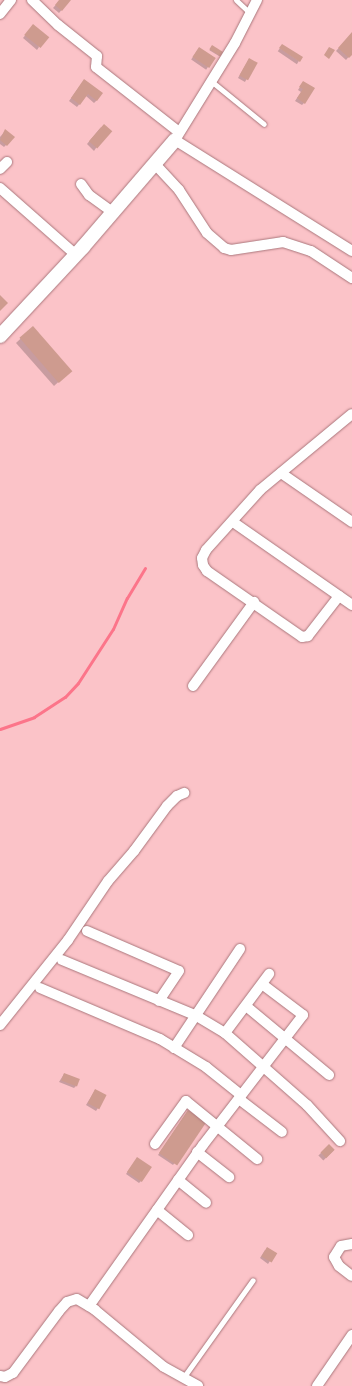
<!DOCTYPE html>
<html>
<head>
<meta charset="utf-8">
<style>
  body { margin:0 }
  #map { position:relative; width:352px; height:1386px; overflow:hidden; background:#fbc3c8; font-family:Mulish,sans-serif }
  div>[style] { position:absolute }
  .shadow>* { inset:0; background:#0003; transform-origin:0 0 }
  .stream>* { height:3px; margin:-1.5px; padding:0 1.5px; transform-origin:1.5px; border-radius:1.5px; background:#fc758a }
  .building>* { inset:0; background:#ce9b8f; transform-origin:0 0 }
  .roads { filter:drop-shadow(0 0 1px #aa777c) drop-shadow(0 0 1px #aa777c) }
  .lane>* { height:5px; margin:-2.5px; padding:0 2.5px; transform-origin:2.5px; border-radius:2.5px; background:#fff }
  .street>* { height:10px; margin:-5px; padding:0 5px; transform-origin:5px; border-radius:5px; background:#fff }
  .secondary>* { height:14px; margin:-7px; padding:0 7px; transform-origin:7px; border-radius:7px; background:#fff }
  span { translate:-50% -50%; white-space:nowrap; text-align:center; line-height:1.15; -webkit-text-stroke:3.5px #fbc3c8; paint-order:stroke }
</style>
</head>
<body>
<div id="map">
  <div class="shadow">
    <i style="clip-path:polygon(60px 0,70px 0,59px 13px,53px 8px)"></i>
    <i style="clip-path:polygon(31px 28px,39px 47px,37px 50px,23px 38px)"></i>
    <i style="clip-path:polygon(352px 33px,352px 53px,346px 60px,336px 51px)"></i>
    <i style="left:212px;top:46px;width:12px;height:5px;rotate:31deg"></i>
    <i style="left:199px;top:48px;width:18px;height:14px;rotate:34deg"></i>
    <i style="left:280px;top:48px;width:23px;height:4px;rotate:34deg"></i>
    <i style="left:249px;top:59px;width:8px;height:22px;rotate:30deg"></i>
    <i style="clip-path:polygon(303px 82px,304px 103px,302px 105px,295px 101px,301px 92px,298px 90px)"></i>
    <i style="clip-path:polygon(82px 83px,97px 100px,94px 103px,86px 96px,77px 107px,69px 101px)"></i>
    <i style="clip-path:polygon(101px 127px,96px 148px,94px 151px,87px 144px)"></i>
    <i style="clip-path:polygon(5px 131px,13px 138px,4px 147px,0 144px,0 137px)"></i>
    <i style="clip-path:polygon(32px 328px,67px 374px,54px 386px,16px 343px)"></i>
    <i style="clip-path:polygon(64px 1074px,76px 1086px,74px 1088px,59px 1082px)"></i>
    <i style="clip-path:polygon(95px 1090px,98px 1108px,96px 1111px,86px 1105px)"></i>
    <i style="clip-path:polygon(187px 1112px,205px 1123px,173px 1165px,158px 1155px)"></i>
    <i style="left:329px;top:1145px;width:7px;height:15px;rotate:45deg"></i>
    <i style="clip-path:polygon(135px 1161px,141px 1181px,139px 1183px,126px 1174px)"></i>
    <i style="clip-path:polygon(265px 1250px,270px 1261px,268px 1264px,260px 1258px)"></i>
  </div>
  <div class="stream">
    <i style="left:0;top:729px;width:36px;rotate:-19deg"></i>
    <i style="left:34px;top:717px;width:37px;rotate:-33deg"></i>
    <i style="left:65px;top:697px;width:19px;rotate:-47deg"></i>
    <i style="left:78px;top:683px;width:64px;rotate:-57.1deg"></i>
    <i style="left:113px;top:629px;width:34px;rotate:-66deg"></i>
    <i style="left:127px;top:598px;width:35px;rotate:-59deg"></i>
  </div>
  <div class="building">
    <i style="clip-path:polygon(59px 0,71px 0,62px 11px,55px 5px)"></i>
    <i style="left:33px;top:24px;width:21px;height:14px;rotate:39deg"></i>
    <i style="clip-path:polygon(352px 32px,352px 55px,349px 58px,338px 48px)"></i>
    <i style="clip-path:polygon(282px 44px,303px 57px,300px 62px,279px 48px)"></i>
    <i style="left:212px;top:45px;width:13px;height:5px;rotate:32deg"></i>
    <i style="left:199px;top:47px;width:20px;height:12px;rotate:33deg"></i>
    <i style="clip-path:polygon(329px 47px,335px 50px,329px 59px,324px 55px)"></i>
    <i style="left:249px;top:58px;width:10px;height:20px;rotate:29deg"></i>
    <i style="clip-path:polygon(84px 79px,103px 93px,97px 101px,88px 94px,80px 105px,71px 98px)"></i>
    <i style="clip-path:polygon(303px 81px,315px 88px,305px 104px,297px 98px,303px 89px,299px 87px)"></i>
    <i style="left:104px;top:124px;width:11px;height:23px;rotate:41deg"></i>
    <i style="clip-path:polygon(5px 129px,15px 137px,7px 146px,0 140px)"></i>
    <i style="clip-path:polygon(0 295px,8px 303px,0 311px)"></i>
    <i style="left:33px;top:326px;width:60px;height:18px;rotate:49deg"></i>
    <i style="left:64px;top:1073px;width:17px;height:8px;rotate:21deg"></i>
    <i style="left:95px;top:1089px;width:13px;height:16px;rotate:27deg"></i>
    <i style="left:188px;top:1110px;width:22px;height:52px;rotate:34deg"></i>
    <i style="left:329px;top:1144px;width:8px;height:12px;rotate:45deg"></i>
    <i style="left:137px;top:1157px;width:18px;height:18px;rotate:34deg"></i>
    <i style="left:267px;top:1247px;width:12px;height:11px;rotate:31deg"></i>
  </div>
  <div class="roads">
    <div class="lane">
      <i style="left:236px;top:0;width:19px;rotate:43deg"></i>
      <i style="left:211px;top:81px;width:68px;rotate:39.1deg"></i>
      <i style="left:183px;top:1378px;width:120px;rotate:-54.5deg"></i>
    </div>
    <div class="street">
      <i style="left:32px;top:0;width:36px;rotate:44deg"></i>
      <i style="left:58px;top:25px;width:50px;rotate:38.5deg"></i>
      <i style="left:97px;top:56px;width:11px;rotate:95deg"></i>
      <i style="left:96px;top:67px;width:105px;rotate:38.1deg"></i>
      <i style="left:257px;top:0;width:48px;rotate:117.1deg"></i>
      <i style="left:235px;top:43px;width:114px;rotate:121.7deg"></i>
      <i style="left:175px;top:140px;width:209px;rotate:32.1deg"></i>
      <i style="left:0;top:14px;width:18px;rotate:-52deg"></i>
      <i style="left:154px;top:163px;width:37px;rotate:47deg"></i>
      <i style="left:179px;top:190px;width:51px;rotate:56.9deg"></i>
      <i style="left:207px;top:233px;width:23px;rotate:41deg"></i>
      <i style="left:224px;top:248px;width:7px;rotate:16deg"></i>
      <i style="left:231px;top:250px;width:53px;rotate:-8.7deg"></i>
      <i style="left:283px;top:242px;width:29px;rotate:18deg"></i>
      <i style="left:311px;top:251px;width:49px;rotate:33.4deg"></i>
      <i style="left:0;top:169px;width:10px;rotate:-45deg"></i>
      <i style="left:81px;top:184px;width:14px;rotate:54deg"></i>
      <i style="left:89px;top:195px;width:29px;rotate:36deg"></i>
      <i style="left:0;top:188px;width:101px;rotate:41.4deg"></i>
      <i style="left:281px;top:473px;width:86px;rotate:34.6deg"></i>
      <i style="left:233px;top:522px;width:145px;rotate:34.9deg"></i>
      <i style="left:339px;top:596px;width:51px;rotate:127.8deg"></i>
      <i style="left:308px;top:636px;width:6px;rotate:171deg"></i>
      <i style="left:302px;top:637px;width:116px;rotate:-145.2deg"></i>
      <i style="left:207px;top:571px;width:7px;rotate:-124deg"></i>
      <i style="left:203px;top:565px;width:7px;rotate:-98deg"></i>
      <i style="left:202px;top:558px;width:9px;rotate:-63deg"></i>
      <i style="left:206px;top:550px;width:81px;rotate:-48deg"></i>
      <i style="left:260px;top:490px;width:119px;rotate:-39.6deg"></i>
      <i style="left:193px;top:686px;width:104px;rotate:-54deg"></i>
      <i style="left:87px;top:931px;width:100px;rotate:23.5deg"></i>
      <i style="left:179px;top:971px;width:36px;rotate:124deg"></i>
      <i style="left:62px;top:960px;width:144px;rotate:22.5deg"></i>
      <i style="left:195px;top:1015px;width:35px;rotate:31deg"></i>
      <i style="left:225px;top:1033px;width:109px;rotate:41.3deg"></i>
      <i style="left:307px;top:1105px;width:49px;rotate:47.5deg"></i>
      <i style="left:40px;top:988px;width:130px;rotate:23deg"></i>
      <i style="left:160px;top:1039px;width:54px;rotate:31.3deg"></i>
      <i style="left:206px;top:1067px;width:45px;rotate:38.7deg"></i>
      <i style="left:246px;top:1006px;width:108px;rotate:39.7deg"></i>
      <i style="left:0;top:1025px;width:109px;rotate:-51.3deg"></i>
      <i style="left:68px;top:940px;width:71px;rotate:-55.9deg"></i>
      <i style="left:108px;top:881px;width:40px;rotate:-49deg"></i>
      <i style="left:134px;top:851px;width:56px;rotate:-53.7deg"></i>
      <i style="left:167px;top:806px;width:14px;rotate:-45deg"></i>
      <i style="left:177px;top:796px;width:8px;rotate:-23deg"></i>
      <i style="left:225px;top:1033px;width:74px;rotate:-53.3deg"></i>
      <i style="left:174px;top:1048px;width:119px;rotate:-56.3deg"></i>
      <i style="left:239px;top:1099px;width:54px;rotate:37.5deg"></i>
      <i style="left:155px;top:1144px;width:53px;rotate:-54.2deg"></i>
      <i style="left:186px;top:1101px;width:92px;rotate:39.2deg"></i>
      <i style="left:197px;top:1152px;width:41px;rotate:38deg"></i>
      <i style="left:178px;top:1180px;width:36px;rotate:39deg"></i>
      <i style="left:157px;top:1210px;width:40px;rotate:39deg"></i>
      <i style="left:352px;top:1244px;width:11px;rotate:170deg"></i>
      <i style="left:341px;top:1246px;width:13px;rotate:122deg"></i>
      <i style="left:334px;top:1257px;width:10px;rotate:61deg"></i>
      <i style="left:339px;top:1266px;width:16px;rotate:38deg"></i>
      <i style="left:89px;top:1306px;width:197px;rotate:-54.7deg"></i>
      <i style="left:203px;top:1145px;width:164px;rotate:-52.4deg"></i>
      <i style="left:303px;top:1015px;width:51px;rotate:-142.9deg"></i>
      <i style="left:0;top:1376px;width:5px;rotate:11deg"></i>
      <i style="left:5px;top:1377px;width:9px;rotate:-27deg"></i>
      <i style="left:13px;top:1373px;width:77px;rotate:-53.4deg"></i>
      <i style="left:59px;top:1311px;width:12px;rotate:-48deg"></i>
      <i style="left:67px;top:1302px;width:10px;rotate:-17deg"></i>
      <i style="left:77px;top:1299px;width:21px;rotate:31deg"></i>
      <i style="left:95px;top:1310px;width:89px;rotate:39.6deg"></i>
      <i style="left:164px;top:1367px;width:39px;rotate:29deg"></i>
      <i style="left:317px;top:1386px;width:62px;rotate:-55.5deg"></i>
    </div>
    <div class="secondary">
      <i style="left:0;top:336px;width:122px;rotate:-47deg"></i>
      <i style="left:83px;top:247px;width:141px;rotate:-49.3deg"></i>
    </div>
  </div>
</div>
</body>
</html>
